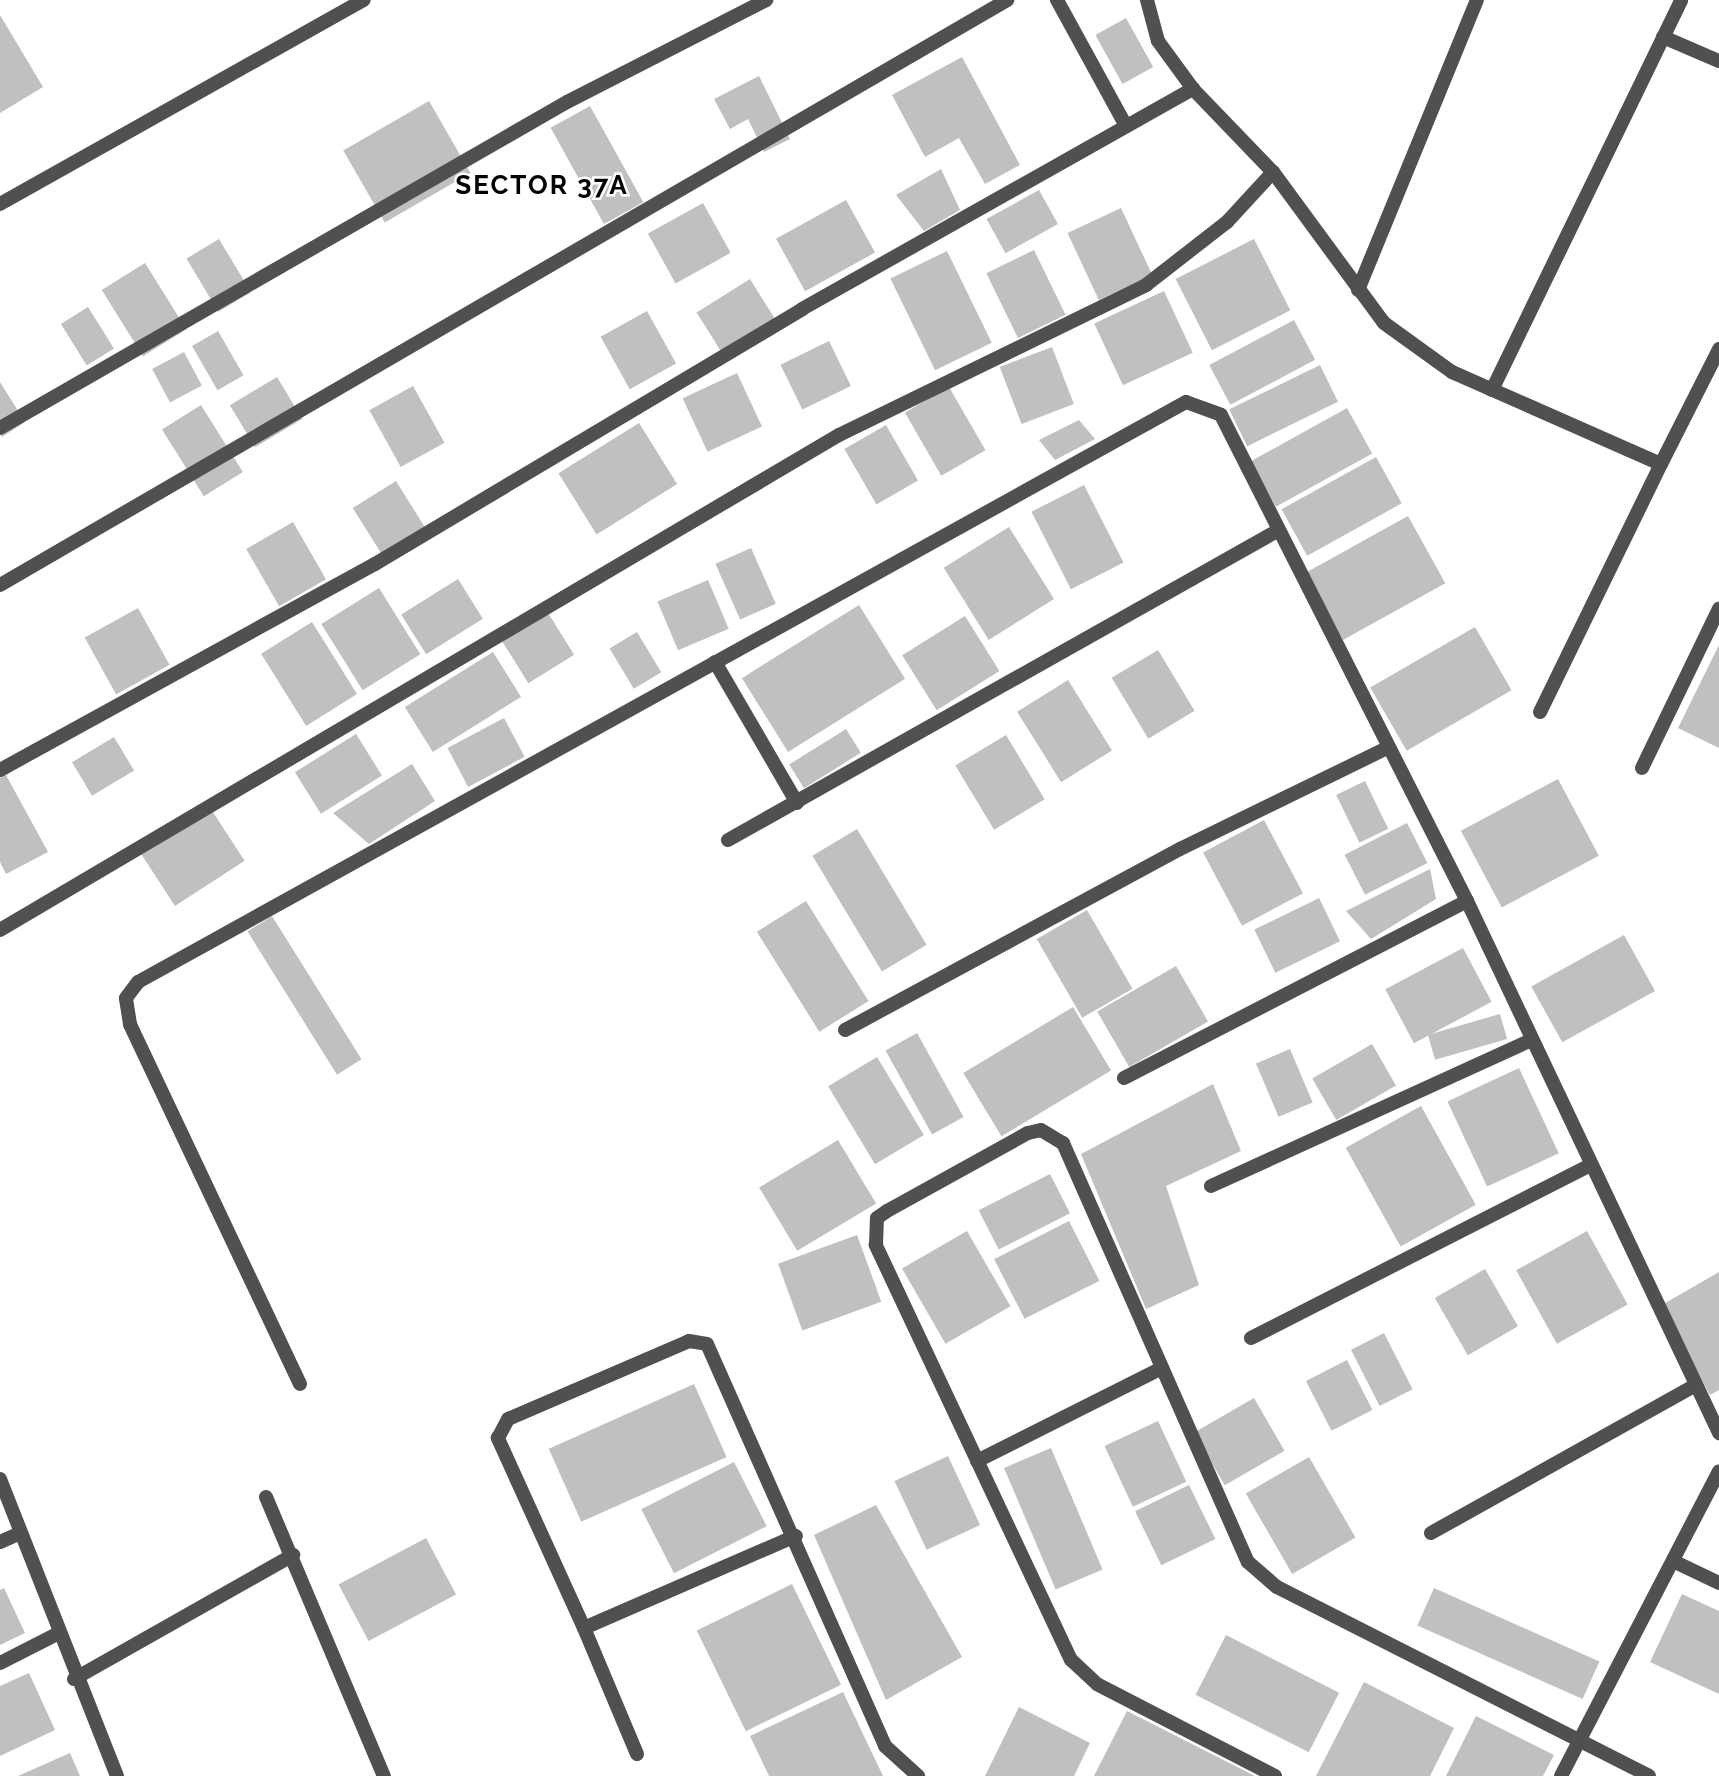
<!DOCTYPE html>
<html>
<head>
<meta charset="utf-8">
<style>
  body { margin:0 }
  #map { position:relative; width:1719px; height:1776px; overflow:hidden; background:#fff; font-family:Raleway,sans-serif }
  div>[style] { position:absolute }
  .building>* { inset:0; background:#c0c0c0; transform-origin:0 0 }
  .service>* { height:14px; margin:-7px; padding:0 7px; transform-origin:7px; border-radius:7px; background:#505050 }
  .minor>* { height:14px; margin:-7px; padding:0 7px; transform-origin:7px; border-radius:7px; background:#505050 }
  span { translate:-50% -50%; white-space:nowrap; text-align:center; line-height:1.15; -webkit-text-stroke:5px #fff; paint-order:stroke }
  .district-label { font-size:26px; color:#000; font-weight:700; letter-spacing:2px }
</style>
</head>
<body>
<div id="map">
  <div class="building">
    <i style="clip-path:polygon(0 15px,43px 87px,0 113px)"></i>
    <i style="left:1126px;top:18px;width:56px;height:35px;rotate:61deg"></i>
    <i style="clip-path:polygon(962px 57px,1020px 165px,985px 184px,959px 138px,925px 157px,892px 95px)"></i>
    <i style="clip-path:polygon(759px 76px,790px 139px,764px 152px,748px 119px,730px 129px,714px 99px)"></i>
    <i style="left:429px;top:101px;width:83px;height:99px;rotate:60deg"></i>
    <i style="left:590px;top:106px;width:110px;height:45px;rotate:61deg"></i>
    <i style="clip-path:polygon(941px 169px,960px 210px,924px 231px,896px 195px)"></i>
    <i style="left:1039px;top:190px;width:39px;height:60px;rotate:61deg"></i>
    <i style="left:846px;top:200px;width:60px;height:80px;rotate:61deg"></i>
    <i style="left:703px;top:203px;width:57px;height:63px;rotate:61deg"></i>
    <i style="left:1121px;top:208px;width:74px;height:59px;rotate:65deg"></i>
    <i style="left:219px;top:239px;width:62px;height:38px;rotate:59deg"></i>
    <i style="left:1254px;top:239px;width:80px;height:88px;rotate:63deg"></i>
    <i style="left:1034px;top:250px;width:72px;height:53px;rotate:64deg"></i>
    <i style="left:947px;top:251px;width:102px;height:63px;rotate:64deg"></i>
    <i style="left:145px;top:263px;width:78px;height:51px;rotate:58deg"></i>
    <i style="left:750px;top:279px;width:47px;height:63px;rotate:58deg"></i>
    <i style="left:1164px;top:291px;width:68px;height:77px;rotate:65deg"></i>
    <i style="left:88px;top:307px;width:49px;height:32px;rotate:58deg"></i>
    <i style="left:647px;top:311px;width:60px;height:53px;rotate:61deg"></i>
    <i style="left:1294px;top:320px;width:45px;height:96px;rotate:62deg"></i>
    <i style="left:218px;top:331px;width:51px;height:30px;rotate:60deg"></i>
    <i style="left:829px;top:341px;width:50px;height:54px;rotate:64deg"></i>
    <i style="left:1052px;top:347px;width:61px;height:56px;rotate:69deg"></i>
    <i style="left:184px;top:352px;width:38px;height:36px;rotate:62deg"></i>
    <i style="left:1320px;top:365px;width:41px;height:101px;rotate:64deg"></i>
    <i style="left:737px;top:373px;width:59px;height:60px;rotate:65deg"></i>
    <i style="left:277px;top:377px;width:49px;height:55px;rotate:59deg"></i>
    <i style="clip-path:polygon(0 382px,25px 422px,2px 437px,0 433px)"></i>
    <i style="left:413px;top:386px;width:65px;height:50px;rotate:61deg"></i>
    <i style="left:949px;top:387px;width:73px;height:51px;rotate:60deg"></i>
    <i style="left:201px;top:405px;width:79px;height:46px;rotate:58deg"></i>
    <i style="left:1347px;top:408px;width:52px;height:110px;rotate:61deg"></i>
    <i style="clip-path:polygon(1079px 420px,1095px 439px,1055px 460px,1039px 440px)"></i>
    <i style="left:639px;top:423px;width:72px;height:95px;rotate:58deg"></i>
    <i style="left:886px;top:425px;width:64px;height:48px;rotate:60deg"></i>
    <i style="left:1376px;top:457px;width:53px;height:108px;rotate:61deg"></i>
    <i style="left:396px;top:481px;width:57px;height:51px;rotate:58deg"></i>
    <i style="left:1084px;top:485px;width:87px;height:59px;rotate:63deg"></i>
    <i style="left:1408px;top:516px;width:77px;height:117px;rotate:61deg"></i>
    <i style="left:293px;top:522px;width:66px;height:54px;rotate:60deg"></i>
    <i style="left:1009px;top:527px;width:85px;height:77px;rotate:58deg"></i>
    <i style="left:751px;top:548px;width:61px;height:39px;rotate:66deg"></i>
    <i style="left:458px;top:579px;width:47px;height:67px;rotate:58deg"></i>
    <i style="left:708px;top:580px;width:53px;height:55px;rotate:67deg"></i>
    <i style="left:379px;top:588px;width:78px;height:68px;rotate:58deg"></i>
    <i style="left:859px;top:605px;width:87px;height:138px;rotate:58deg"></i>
    <i style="left:138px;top:608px;width:65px;height:61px;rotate:61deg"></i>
    <i style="left:545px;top:608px;width:55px;height:54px;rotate:58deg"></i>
    <i style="left:965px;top:616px;width:65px;height:74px;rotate:58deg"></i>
    <i style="left:312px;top:622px;width:85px;height:60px;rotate:58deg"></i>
    <i style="left:1475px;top:627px;width:73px;height:121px;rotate:60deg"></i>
    <i style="left:637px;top:632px;width:47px;height:32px;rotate:59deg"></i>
    <i style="clip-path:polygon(1719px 645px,1719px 748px,1678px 728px)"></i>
    <i style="left:1158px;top:650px;width:71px;height:54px;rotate:59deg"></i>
    <i style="left:493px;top:652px;width:53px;height:104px;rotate:58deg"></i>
    <i style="left:1068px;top:680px;width:83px;height:60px;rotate:58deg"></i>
    <i style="left:504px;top:718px;width:44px;height:64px;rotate:62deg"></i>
    <i style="left:846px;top:729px;width:28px;height:67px;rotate:58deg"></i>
    <i style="left:356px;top:734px;width:49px;height:72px;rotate:58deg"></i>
    <i style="left:1006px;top:735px;width:75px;height:59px;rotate:59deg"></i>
    <i style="left:114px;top:737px;width:39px;height:49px;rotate:59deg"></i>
    <i style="clip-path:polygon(412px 764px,435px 801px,369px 844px,333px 813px)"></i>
    <i style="clip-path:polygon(6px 775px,48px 852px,6px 874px,0 862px,0 778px)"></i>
    <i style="left:1558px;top:779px;width:87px;height:110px;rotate:62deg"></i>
    <i style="left:1365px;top:781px;width:53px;height:32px;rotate:64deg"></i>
    <i style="left:207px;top:803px;width:69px;height:83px;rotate:57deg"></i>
    <i style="left:1264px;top:820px;width:83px;height:69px;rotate:62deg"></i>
    <i style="left:1407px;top:823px;width:45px;height:70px;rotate:63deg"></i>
    <i style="left:857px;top:829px;width:135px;height:52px;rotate:59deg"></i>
    <i style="clip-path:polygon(1430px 869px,1436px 899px,1371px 939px,1346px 911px)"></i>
    <i style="left:1319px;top:898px;width:48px;height:72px;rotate:64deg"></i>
    <i style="left:806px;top:901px;width:118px;height:58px;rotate:58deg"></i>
    <i style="left:1087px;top:910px;width:91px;height:58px;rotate:60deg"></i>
    <i style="left:272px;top:916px;width:169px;height:29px;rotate:58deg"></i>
    <i style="left:1624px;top:935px;width:64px;height:106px;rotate:61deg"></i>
    <i style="left:1463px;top:948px;width:61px;height:88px;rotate:62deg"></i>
    <i style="left:1176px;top:966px;width:64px;height:91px;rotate:60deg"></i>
    <i style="left:1073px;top:1007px;width:74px;height:128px;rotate:59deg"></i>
    <i style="left:1500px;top:1014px;width:26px;height:75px;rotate:74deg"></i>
    <i style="left:917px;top:1033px;width:96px;height:36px;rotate:61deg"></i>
    <i style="left:1372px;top:1044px;width:48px;height:69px;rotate:60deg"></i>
    <i style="left:1290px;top:1049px;width:58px;height:37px;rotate:67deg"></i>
    <i style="left:877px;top:1057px;width:91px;height:57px;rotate:59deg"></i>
    <i style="left:1519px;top:1068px;width:94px;height:79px;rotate:65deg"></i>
    <i style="clip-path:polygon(1213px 1084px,1241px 1151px,1166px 1186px,1199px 1285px,1146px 1309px,1081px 1154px)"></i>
    <i style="left:1421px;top:1106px;width:113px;height:86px;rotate:61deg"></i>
    <i style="left:838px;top:1140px;width:74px;height:92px;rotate:59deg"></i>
    <i style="left:1050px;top:1174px;width:44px;height:80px;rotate:63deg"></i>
    <i style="left:1069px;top:1221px;width:67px;height:84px;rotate:63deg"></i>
    <i style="left:967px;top:1231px;width:87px;height:75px;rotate:60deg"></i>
    <i style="left:1587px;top:1231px;width:84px;height:81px;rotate:61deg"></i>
    <i style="left:857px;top:1235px;width:71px;height:84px;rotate:70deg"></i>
    <i style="left:1485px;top:1269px;width:66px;height:58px;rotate:60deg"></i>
    <i style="clip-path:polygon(1719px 1272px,1719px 1390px,1710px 1395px,1660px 1306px)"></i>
    <i style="left:1384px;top:1333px;width:63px;height:37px;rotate:63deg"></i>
    <i style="left:1347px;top:1360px;width:56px;height:46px;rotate:63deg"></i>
    <i style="left:694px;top:1384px;width:80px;height:159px;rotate:66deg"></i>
    <i style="left:1254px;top:1398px;width:61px;height:69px;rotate:60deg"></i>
    <i style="left:1158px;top:1421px;width:67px;height:59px;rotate:65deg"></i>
    <i style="left:1051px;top:1448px;width:132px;height:51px;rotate:67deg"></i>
    <i style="left:948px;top:1456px;width:76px;height:59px;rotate:65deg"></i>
    <i style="left:1309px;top:1457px;width:93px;height:73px;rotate:60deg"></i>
    <i style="left:734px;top:1462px;width:72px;height:104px;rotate:63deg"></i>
    <i style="left:1189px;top:1485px;width:60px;height:60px;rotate:64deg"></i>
    <i style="clip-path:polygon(876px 1505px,962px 1657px,886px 1700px,814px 1535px)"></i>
    <i style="left:426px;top:1538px;width:64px;height:99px;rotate:62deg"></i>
    <i style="left:792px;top:1584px;width:112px;height:106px;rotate:64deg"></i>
    <i style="clip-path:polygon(4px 1588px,25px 1633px,0 1645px,0 1590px)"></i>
    <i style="left:1434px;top:1588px;width:181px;height:41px;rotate:24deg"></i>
    <i style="clip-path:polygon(1682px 1594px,1719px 1611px,1719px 1694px,1650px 1662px)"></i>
    <i style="left:1226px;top:1635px;width:127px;height:67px;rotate:27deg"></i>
    <i style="clip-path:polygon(29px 1673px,55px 1730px,0 1756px,0 1686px)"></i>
    <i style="clip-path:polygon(1364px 1682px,1454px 1728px,1430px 1776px,1316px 1776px)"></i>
    <i style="clip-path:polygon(843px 1692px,883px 1776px,769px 1776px,750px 1736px)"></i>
    <i style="clip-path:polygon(1019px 1707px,1090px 1743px,1074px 1776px,985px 1776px)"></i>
    <i style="clip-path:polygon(1127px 1711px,1255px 1776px,1094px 1776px)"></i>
    <i style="clip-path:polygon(1476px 1716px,1554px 1755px,1543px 1776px,1446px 1776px)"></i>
    <i style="clip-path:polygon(70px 1753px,80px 1776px,18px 1776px)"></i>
  </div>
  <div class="service">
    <i style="left:1057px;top:0;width:141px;rotate:61.3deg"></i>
    <i style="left:1147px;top:0;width:42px;rotate:75deg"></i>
    <i style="left:1158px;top:41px;width:59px;rotate:53.9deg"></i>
    <i style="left:1193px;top:89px;width:115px;rotate:46.1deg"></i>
    <i style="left:1273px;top:172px;width:187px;rotate:53.7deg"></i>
    <i style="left:1384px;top:323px;width:84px;rotate:35.8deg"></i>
    <i style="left:1452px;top:372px;width:228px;rotate:23.8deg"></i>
    <i style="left:1661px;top:464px;width:276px;rotate:116deg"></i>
    <i style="left:1663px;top:37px;width:61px;rotate:23.2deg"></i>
    <i style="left:0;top:204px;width:417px;rotate:-29.3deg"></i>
    <i style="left:1358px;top:290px;width:313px;rotate:-67.7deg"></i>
    <i style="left:1492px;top:390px;width:433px;rotate:-64.1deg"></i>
    <i style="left:0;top:428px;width:654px;rotate:-29.9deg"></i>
    <i style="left:567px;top:102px;width:224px;rotate:-27.1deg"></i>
    <i style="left:1661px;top:464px;width:129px;rotate:-63.2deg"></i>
    <i style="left:0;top:585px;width:1165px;rotate:-30.15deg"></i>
    <i style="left:1642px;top:768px;width:177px;rotate:-64.2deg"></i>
    <i style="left:0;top:770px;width:428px;rotate:-28.8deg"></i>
    <i style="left:375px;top:564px;width:497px;rotate:-30.8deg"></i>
    <i style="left:802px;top:309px;width:449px;rotate:-29.4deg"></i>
    <i style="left:0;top:930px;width:974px;rotate:-30.54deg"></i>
    <i style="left:839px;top:435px;width:342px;rotate:-26deg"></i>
    <i style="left:1146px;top:285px;width:103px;rotate:-37.9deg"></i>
    <i style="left:1227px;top:222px;width:68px;rotate:-47.4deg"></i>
    <i style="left:0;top:1479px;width:319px;rotate:68.5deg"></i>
    <i style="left:266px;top:1497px;width:303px;rotate:67.1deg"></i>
    <i style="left:0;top:1542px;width:22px;rotate:-24deg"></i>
    <i style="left:0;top:1663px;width:64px;rotate:-27deg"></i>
    <i style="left:74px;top:1679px;width:252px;rotate:-29.5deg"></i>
  </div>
  <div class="minor">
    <i style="left:715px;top:662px;width:163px;rotate:59.8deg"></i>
    <i style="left:728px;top:840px;width:630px;rotate:-29.37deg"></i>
    <i style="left:845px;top:1030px;width:381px;rotate:-28.4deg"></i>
    <i style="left:1180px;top:849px;width:228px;rotate:-26deg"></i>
    <i style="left:1124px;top:1078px;width:386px;rotate:-27.3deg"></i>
    <i style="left:1211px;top:1186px;width:353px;rotate:-24.5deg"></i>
    <i style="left:1251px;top:1338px;width:381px;rotate:-27deg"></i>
    <i style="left:300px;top:1384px;width:398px;rotate:-115.3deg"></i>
    <i style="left:130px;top:1024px;width:26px;rotate:-99deg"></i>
    <i style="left:126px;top:998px;width:20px;rotate:-53deg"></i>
    <i style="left:138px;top:982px;width:1198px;rotate:-28.96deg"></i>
    <i style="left:1186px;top:402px;width:37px;rotate:20deg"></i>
    <i style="left:1221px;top:415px;width:545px;rotate:63.15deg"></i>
    <i style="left:1467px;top:901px;width:589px;rotate:64.65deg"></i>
    <i style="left:977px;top:1461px;width:207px;rotate:-26.7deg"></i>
    <i style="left:1431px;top:1533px;width:301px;rotate:-29.2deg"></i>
    <i style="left:1673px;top:1561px;width:51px;rotate:25.6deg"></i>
    <i style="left:584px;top:1628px;width:209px;rotate:-114.4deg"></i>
    <i style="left:498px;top:1438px;width:21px;rotate:-62deg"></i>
    <i style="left:508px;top:1419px;width:197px;rotate:-23.3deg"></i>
    <i style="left:689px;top:1341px;width:18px;rotate:9deg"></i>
    <i style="left:707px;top:1344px;width:440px;rotate:66.1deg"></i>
    <i style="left:885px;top:1746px;width:45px;rotate:42.3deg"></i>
    <i style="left:637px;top:1754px;width:137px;rotate:-112.8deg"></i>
    <i style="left:584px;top:1628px;width:231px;rotate:-23.5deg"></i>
    <i style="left:1275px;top:1776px;width:200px;rotate:-152.7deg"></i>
    <i style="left:1097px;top:1684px;width:35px;rotate:-137deg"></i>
    <i style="left:1071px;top:1660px;width:459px;rotate:-115.2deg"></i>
    <i style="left:876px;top:1245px;width:27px;rotate:-88deg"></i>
    <i style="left:877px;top:1218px;width:12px;rotate:-35deg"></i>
    <i style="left:887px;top:1211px;width:161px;rotate:-29deg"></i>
    <i style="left:1028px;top:1133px;width:13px;rotate:-13deg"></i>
    <i style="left:1041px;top:1130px;width:26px;rotate:31deg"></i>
    <i style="left:1063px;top:1143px;width:458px;rotate:66.2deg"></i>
    <i style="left:1248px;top:1562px;width:38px;rotate:41deg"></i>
    <i style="left:1277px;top:1587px;width:417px;rotate:26.9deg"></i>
    <i style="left:1561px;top:1776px;width:343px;rotate:-62.6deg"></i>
  </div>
  <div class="district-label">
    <span style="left:542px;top:186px">SECTOR 37A</span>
  </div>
</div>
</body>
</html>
